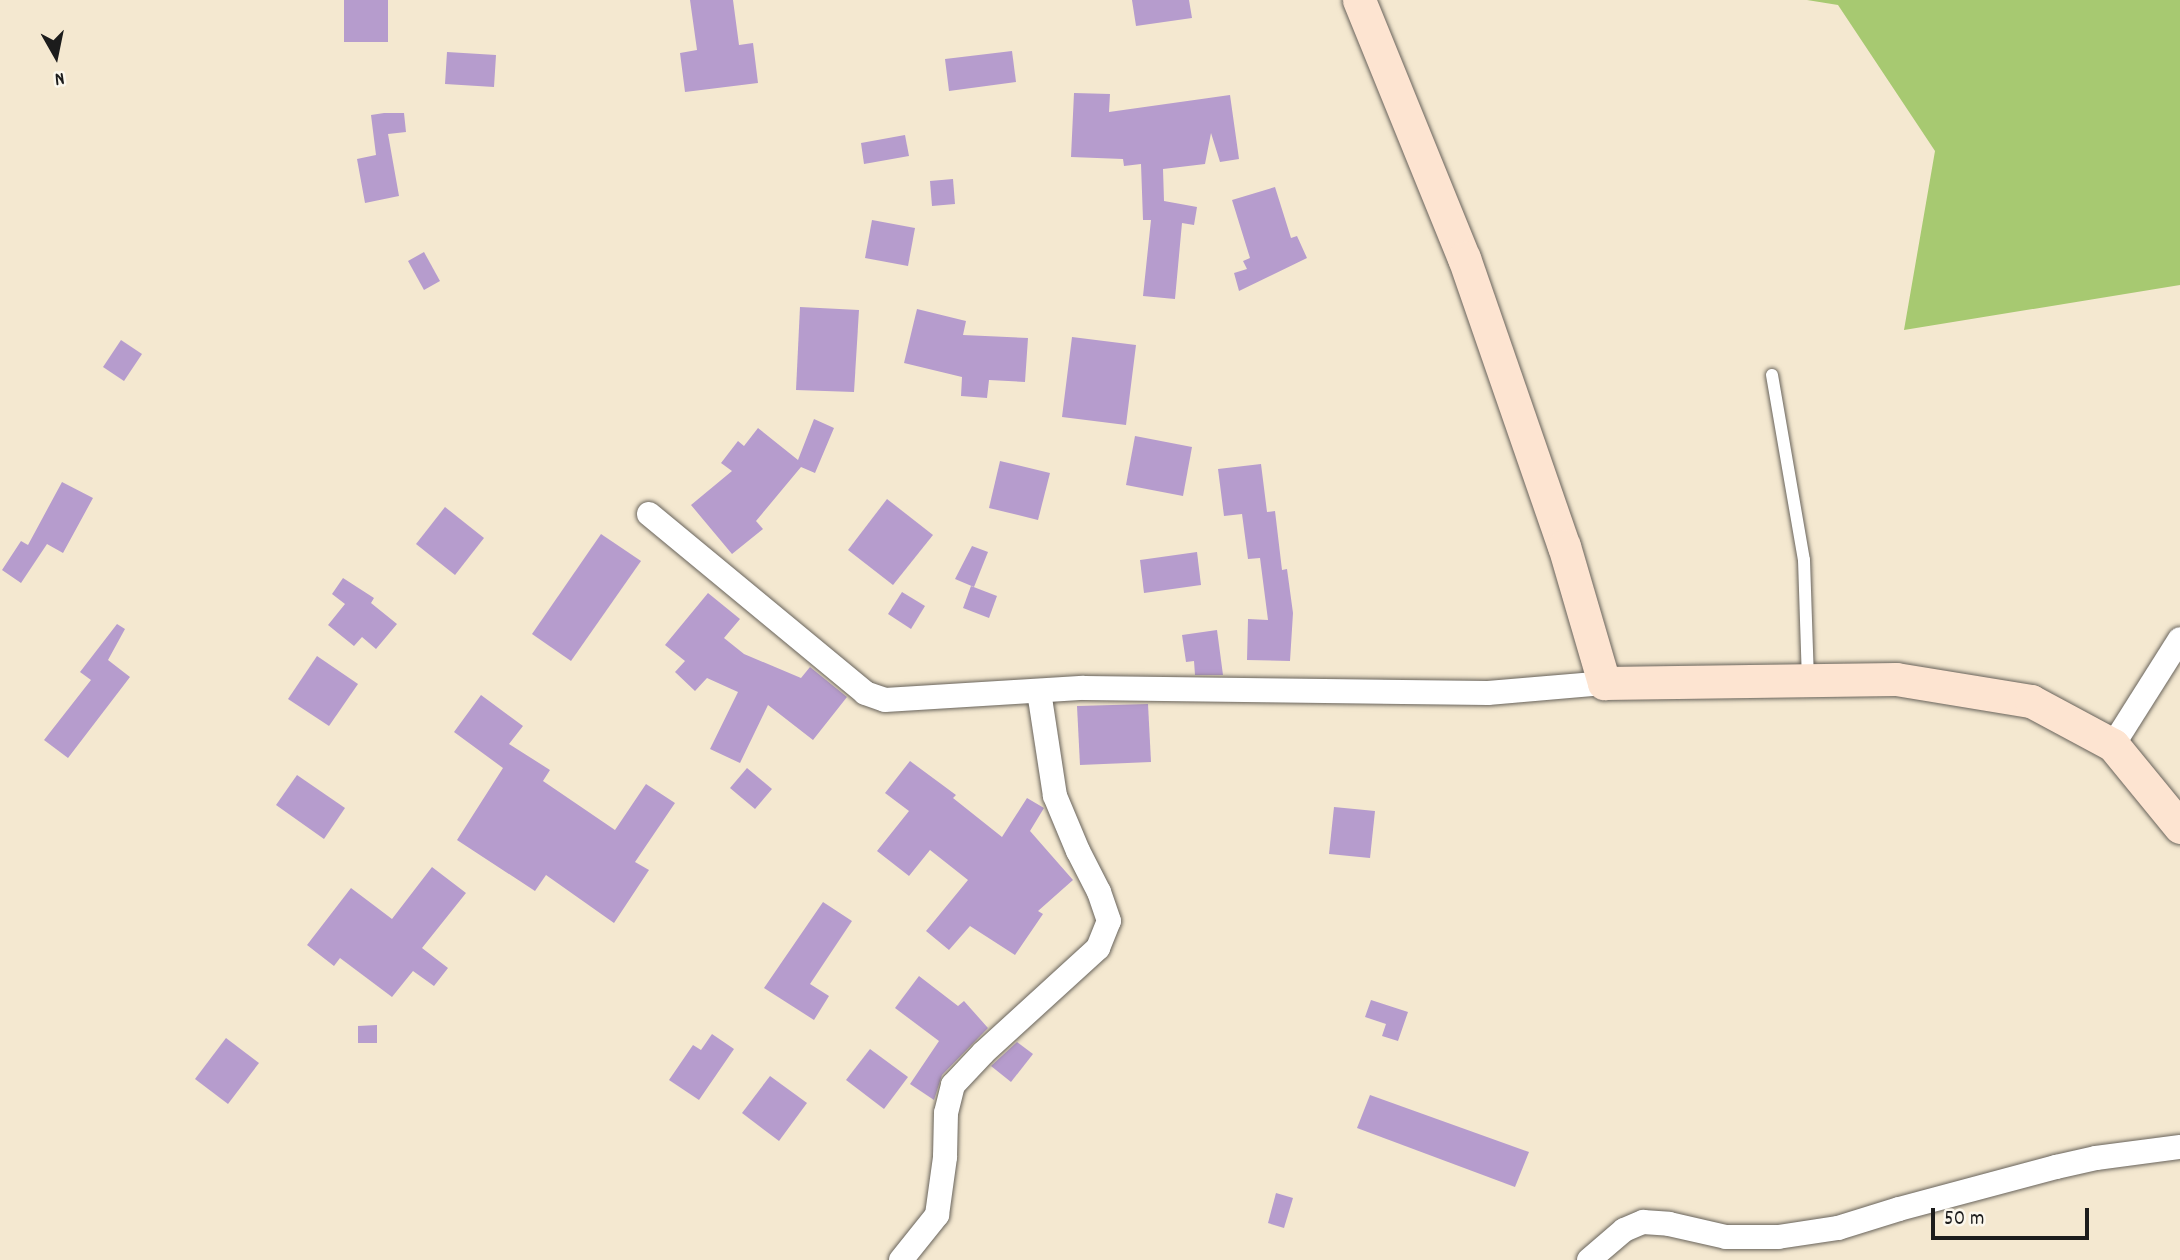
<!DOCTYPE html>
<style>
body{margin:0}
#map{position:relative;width:2180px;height:1260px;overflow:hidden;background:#f4e8d0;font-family:Dekko,sans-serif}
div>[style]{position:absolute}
.green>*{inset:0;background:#a7c971}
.building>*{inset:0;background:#b69ccd}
.roads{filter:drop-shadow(0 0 2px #68635b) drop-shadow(0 0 2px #68635b)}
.lane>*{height:12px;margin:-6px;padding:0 6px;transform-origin:6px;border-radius:6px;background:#fff}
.street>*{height:24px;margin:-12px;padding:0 12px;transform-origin:12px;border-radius:12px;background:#fff}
.secondary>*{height:33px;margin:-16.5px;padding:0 16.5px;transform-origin:16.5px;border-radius:16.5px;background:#fde4d1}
span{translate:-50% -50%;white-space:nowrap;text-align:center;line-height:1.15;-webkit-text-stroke:6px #fbf7ec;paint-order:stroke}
.north{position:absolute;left:21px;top:21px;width:70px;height:70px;-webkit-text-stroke:5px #fbf7ec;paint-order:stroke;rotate:171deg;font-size:19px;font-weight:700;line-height:28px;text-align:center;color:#1c1c1c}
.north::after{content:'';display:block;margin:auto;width:24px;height:32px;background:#1c1c1c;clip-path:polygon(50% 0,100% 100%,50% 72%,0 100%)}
.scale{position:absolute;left:1931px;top:1208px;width:158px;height:32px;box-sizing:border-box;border:4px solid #1c1c1c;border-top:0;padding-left:9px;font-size:21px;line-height:24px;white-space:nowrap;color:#1c1c1c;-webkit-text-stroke:5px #fbf7ec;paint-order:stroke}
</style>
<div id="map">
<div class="green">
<i style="clip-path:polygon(1807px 0,2180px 0,2180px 285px,1904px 330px,1935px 151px,1838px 5px)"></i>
</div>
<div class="building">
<i style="clip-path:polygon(344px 0,388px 0,388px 42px,344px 42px)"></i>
<i style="clip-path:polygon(690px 0,733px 0,739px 45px,753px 43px,758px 83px,685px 92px,680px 53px,697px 50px)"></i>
<i style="clip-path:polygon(1132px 0,1189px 0,1192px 18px,1136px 26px)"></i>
<i style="clip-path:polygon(1012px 51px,1016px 82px,949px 91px,945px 59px)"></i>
<i style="clip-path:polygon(447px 52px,496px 55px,494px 87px,445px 84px)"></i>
<i style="clip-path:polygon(1074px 93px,1110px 94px,1109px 112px,1230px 95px,1239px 159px,1220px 162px,1211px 133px,1205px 164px,1163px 169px,1164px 201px,1197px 207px,1194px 225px,1182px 223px,1175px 299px,1143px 296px,1151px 220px,1143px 220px,1141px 164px,1124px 166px,1123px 159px,1071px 157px)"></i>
<i style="clip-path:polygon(384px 113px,404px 113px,406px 132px,388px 134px,399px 196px,365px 203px,357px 159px,376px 155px,371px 115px)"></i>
<i style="clip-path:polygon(905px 135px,909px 156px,864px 164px,861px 143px)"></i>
<i style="clip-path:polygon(953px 179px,955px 204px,932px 206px,930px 181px)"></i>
<i style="clip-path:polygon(1275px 187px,1291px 238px,1297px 236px,1307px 258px,1239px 291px,1234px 273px,1247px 269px,1243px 261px,1250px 258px,1232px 200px)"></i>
<i style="clip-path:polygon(872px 220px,915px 228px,908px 266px,865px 258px)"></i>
<i style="clip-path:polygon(424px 252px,440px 281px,424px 290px,408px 261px)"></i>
<i style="clip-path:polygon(800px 307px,859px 310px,854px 392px,796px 390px)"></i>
<i style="clip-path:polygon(917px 309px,966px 321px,963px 335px,1028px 338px,1025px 382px,989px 380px,987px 398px,961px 396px,962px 377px,904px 363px)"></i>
<i style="clip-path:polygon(1072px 337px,1136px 345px,1126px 425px,1062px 417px)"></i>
<i style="clip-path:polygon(121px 340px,142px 354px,124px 381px,103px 367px)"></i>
<i style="clip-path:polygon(814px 419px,834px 428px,815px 473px,801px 467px,756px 521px,763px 529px,732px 554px,691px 505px,732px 471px,721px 463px,738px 441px,744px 446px,758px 428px,798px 460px)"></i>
<i style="clip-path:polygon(1135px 436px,1192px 447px,1183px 496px,1126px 485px)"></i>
<i style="clip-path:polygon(1000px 461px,1050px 473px,1038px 520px,989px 508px)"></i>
<i style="clip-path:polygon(1261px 464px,1267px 512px,1275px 511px,1282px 570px,1287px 569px,1293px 613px,1290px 661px,1247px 660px,1248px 619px,1268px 620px,1260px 558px,1248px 559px,1242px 514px,1224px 516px,1218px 469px)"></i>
<i style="clip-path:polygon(62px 482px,93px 498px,63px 553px,47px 544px,21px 583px,2px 570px,21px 541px,28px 545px)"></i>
<i style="clip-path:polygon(887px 499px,933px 535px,893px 585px,848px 550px)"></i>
<i style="clip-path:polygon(445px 507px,484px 538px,455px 575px,416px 544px)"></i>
<i style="clip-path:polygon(601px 534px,641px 561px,571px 661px,532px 634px)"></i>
<i style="clip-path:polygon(972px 546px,988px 552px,974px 587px,955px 579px)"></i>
<i style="clip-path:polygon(1197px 552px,1201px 585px,1144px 593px,1140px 560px)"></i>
<i style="clip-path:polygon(343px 578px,374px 598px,371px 603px,397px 624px,376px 649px,362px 637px,354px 646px,328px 625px,345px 604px,332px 594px)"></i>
<i style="clip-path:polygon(971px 586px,997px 596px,989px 618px,963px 608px)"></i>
<i style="clip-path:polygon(902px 592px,925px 606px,911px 629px,888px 614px)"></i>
<i style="clip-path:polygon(708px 593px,740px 619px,724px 638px,744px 654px,801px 678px,810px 667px,847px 697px,813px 740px,768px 705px,740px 763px,710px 749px,738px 692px,707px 678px,695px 691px,675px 672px,685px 661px,665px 645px)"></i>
<i style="clip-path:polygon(117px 624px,125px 629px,108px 660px,130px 677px,68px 758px,44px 740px,91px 680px,80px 672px)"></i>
<i style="clip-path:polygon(1217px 630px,1223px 675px,1195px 675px,1194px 661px,1186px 662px,1182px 635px)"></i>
<i style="clip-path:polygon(317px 656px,358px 684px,329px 726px,288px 699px)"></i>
<i style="clip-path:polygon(481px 695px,523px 726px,509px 744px,550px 770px,543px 781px,615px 830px,646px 784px,675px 803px,635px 862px,649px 870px,614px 923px,546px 875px,535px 891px,457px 840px,503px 768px,454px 732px)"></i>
<i style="clip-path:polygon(1148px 704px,1151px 762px,1080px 765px,1077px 706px)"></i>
<i style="clip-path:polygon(910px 761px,956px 795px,953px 798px,1002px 837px,1027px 798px,1044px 808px,1030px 831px,1073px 880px,1038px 911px,1043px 914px,1015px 955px,970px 926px,949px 950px,926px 931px,968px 880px,930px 850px,909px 876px,877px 851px,909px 811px,885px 793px)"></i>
<i style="clip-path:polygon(747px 768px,772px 789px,755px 809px,730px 788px)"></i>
<i style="clip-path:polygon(297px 775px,345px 808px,324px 839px,276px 805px)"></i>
<i style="clip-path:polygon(1334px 807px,1375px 811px,1370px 858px,1329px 854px)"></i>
<i style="clip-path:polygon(432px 867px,466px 893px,422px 948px,448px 968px,434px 986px,413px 971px,392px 997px,340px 958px,334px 966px,307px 945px,351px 888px,392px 919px)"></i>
<i style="clip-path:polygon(823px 902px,852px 921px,810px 984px,829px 996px,814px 1020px,764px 988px)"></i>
<i style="clip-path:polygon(919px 976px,958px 1006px,964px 1001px,988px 1028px,942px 1075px,934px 1100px,910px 1084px,939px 1041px,895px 1008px)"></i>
<i style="clip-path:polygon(1371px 1000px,1408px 1012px,1398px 1041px,1382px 1036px,1386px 1024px,1365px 1017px)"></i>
<i style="clip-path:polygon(377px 1025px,377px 1043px,358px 1043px,358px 1026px)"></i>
<i style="clip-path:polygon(712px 1034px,734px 1049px,699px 1100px,669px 1080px,693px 1045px,701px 1050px)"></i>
<i style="clip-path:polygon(226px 1038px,259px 1063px,228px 1104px,195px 1079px)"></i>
<i style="clip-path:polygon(1017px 1042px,1033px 1054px,1011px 1082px,991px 1066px)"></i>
<i style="clip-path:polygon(870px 1049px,908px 1077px,884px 1109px,846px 1080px)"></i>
<i style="clip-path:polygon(770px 1076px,807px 1103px,779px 1141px,742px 1113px)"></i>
<i style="clip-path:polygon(1370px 1095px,1529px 1152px,1515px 1187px,1357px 1128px)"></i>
<i style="clip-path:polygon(1276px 1193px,1293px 1198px,1284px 1228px,1268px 1223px)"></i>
</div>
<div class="roads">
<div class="lane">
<i style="left:1772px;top:375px;width:188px;rotate:80.2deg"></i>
<i style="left:1804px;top:560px;width:119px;rotate:88.1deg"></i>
</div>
<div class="street">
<i style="left:649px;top:514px;width:281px;rotate:39.6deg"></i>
<i style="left:865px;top:693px;width:21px;rotate:19deg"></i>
<i style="left:885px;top:700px;width:199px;rotate:-3.5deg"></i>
<i style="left:1084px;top:688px;width:404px;rotate:0.7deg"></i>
<i style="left:1488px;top:693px;width:116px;rotate:-4.9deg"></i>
<i style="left:2113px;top:745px;width:125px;rotate:-57.7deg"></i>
<i style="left:901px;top:1260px;width:58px;rotate:-51.3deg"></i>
<i style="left:937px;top:1215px;width:59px;rotate:-82.1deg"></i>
<i style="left:945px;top:1157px;width:44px;rotate:-88.7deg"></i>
<i style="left:946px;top:1113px;width:29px;rotate:-76deg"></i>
<i style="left:953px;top:1085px;width:44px;rotate:-46.8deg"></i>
<i style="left:983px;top:1053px;width:156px;rotate:-42.4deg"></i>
<i style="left:1098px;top:948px;width:29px;rotate:-68deg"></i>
<i style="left:1109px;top:921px;width:31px;rotate:-109deg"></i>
<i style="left:1099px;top:892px;width:46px;rotate:-117.1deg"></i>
<i style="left:1078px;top:851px;width:60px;rotate:-112.7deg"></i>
<i style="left:1055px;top:796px;width:106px;rotate:-98.7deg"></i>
<i style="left:1589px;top:1260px;width:46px;rotate:-40.6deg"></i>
<i style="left:1624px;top:1230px;width:21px;rotate:-23deg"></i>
<i style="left:1643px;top:1222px;width:26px;rotate:4deg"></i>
<i style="left:1669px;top:1224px;width:58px;rotate:12.8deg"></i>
<i style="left:1726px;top:1237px;width:52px"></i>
<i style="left:1778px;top:1237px;width:61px;rotate:-8.5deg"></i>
<i style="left:1838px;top:1228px;width:64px;rotate:-17.3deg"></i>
<i style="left:1899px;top:1209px;width:163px;rotate:-15deg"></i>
<i style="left:2056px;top:1167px;width:41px;rotate:-12.7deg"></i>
<i style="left:2096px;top:1158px;width:85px;rotate:-7.5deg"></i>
</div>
<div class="secondary">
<i style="left:1359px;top:0;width:279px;rotate:67.9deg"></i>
<i style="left:1464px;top:258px;width:305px;rotate:70.9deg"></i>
<i style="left:1564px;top:546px;width:143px;rotate:73.7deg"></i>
<i style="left:1604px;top:683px;width:292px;rotate:-0.8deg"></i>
<i style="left:1896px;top:679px;width:137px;rotate:9.3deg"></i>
<i style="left:2031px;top:701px;width:93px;rotate:28.2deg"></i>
<i style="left:2113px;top:745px;width:106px;rotate:50.7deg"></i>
</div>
</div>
<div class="north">N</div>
<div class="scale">50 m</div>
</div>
